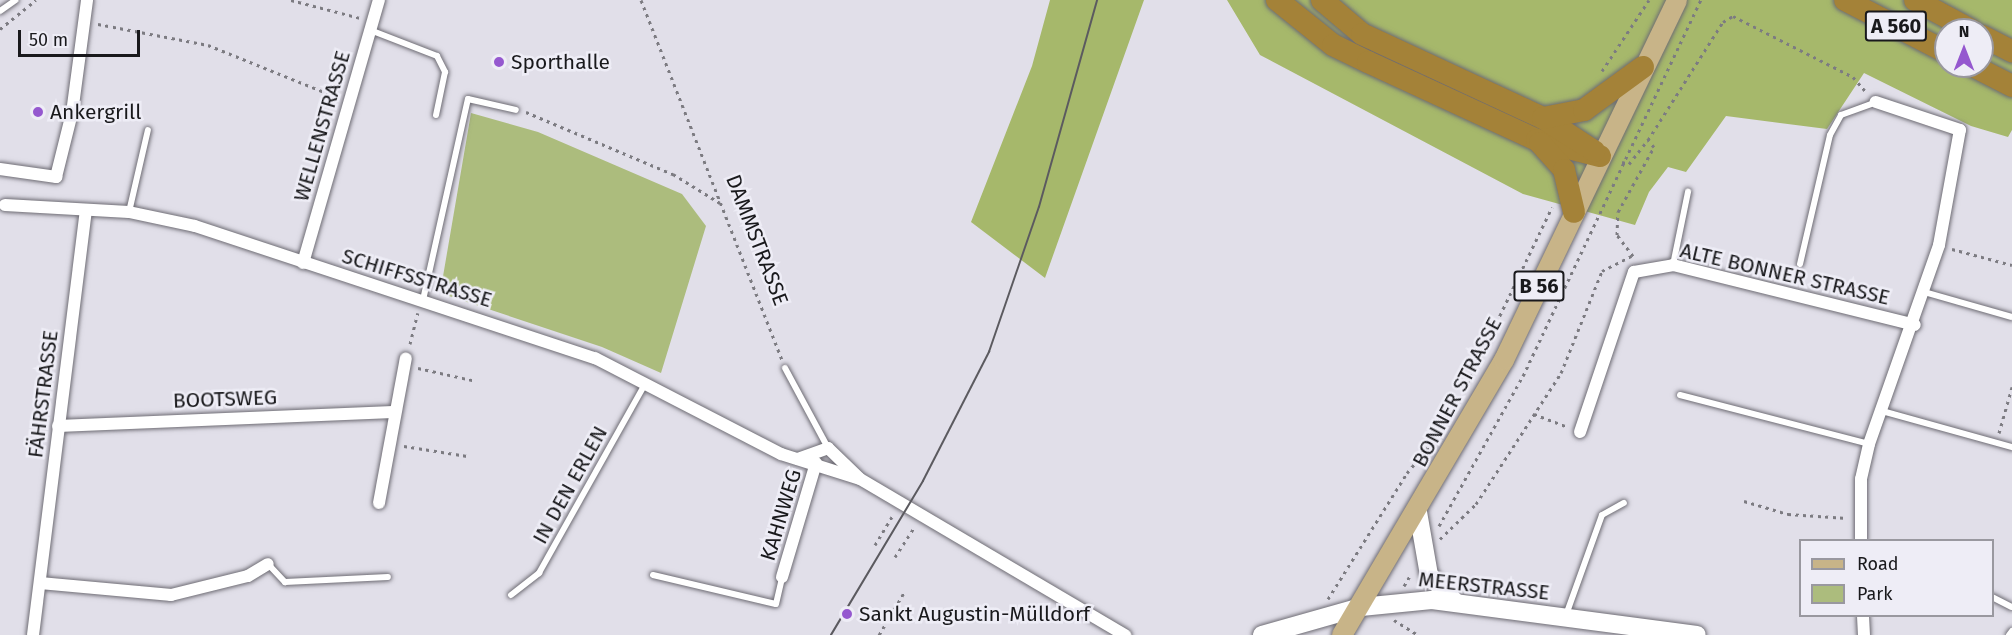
<!DOCTYPE html>
<meta charset="utf-8">
<style>
body{margin:0}
#map{position:relative;width:2012px;height:635px;overflow:hidden;background:#e1dfe9;font-family:"Fira Sans",sans-serif}
div>[style]{position:absolute}
.green>*{inset:0;background:#acbc7d}
.forest>*{inset:0;background:#a6b86b}
.path>*{height:3px;margin-top:-1.5px;transform-origin:0;background:repeating-linear-gradient(90deg,#7c7b81 0 3px,transparent 0 7.5px)}
.roads{filter:drop-shadow(0 0 2px #6e6c74) drop-shadow(0 0 2px #6e6c74)}
.lane>*{height:6px;margin:-3px;padding:0 3px;transform-origin:3px;border-radius:3px;background:#fff}
.street>*{height:12px;margin:-6px;padding:0 6px;transform-origin:6px;border-radius:6px;background:#fff}
.secondary>*{height:18px;margin:-9px;padding:0 9px;transform-origin:9px;border-radius:9px;background:#fff}
.primary>*{height:20px;margin:-10px;padding:0 10px;transform-origin:10px;border-radius:10px;background:#c8b488}
.highway>*{height:22px;margin:-11px;padding:0 11px;transform-origin:11px;border-radius:11px;background:#a48238}
.tram>*{height:1.5px;margin:-0.75px;padding:0 0.75px;transform-origin:0.75px;border-radius:0.75px;background:#5b5a5f}
.dots>*{width:16px;height:16px;translate:-50% -50%;box-sizing:border-box;border:3px solid #eeedf6;border-radius:50%}
span{translate:-50% -50%;white-space:nowrap;text-align:center;line-height:1.15;-webkit-text-stroke:5px #eeedf6;paint-order:stroke}
.shield-label span{padding:2px 4px;background:#eeedf6;border:2px solid;border-radius:4px;-webkit-text-stroke-width:0}
.shield-label{font-size:20px;color:#19191c;font-weight:700}
.poi-label{font-size:21px;color:#19191c}
.left{translate:0 -50%;text-align:left}
.street-label{font-size:21px;color:#19191c}
.legend{position:absolute;left:1799px;top:539px;width:195px;height:78px;box-sizing:border-box;background:#eeedf6;border:2px solid #99989f;margin:0;padding:8px 10px;list-style:none;font-size:18px;color:#19191c}
.legend li{display:flex;align-items:center;gap:12px;height:30px}
.legend b{width:30px;border:2px solid #99989f}
.north{position:absolute;left:1934px;top:18px;width:60px;height:60px;box-sizing:border-box;background:#eeedf6;border:2px solid #99989f;border-radius:50%;rotate:0deg;font-size:16px;font-weight:700;line-height:24px;text-align:center;color:#19191c}
.north::after{content:'';display:block;margin:auto;width:21px;height:27px;background:#9558cf;clip-path:polygon(50% 0,100% 100%,50% 72%,0 100%)}
.scale{position:absolute;left:18px;top:30px;width:122px;height:27px;box-sizing:border-box;border:3px solid #19191c;border-top:0;padding-left:8px;font-size:18px;line-height:21px;white-space:nowrap;color:#19191c;-webkit-text-stroke:4px #eeedf6;paint-order:stroke}
</style>
<div id="map">
<div class="green">
<i style="clip-path:polygon(471px 113px,538px 132px,682px 194px,706px 226px,661px 373px,602px 347px,449px 296px,441px 288px)"></i>
</div>
<div class="forest">
<i style="clip-path:polygon(1050px 0,1144px 0,1045px 278px,971px 222px,1032px 66px)"></i>
<i style="clip-path:polygon(evenodd,1227px 0,2012px 0,2012px 130px,2008px 137px,1971px 126px,1864px 73px,1827px 129px,1726px 116px,1686px 172px,1668px 167px,1649px 192px,1635px 225px,1523px 194px,1260px 55px,1227px 0,1946px 30px,1982px 30px,1982px 66px,1946px 66px,1946px 30px)"></i>
</div>
<div class="path">
<i style="left:291px;top:0;width:71px;rotate:14.6deg"></i>
<i style="left:641px;top:0;width:386px;rotate:68.6deg"></i>
<i style="left:98px;top:24px;width:112px;rotate:10.8deg"></i>
<i style="left:208px;top:45px;width:139px;rotate:22deg"></i>
<i style="left:0;top:29px;width:46px;rotate:-38.9deg"></i>
<i style="left:1602px;top:71px;width:85px;rotate:-56.5deg"></i>
<i style="left:526px;top:112px;width:160px;rotate:22.9deg"></i>
<i style="left:673px;top:174px;width:55px;rotate:31.7deg"></i>
<i style="left:1622px;top:162px;width:7px;rotate:16deg"></i>
<i style="left:1629px;top:164px;width:31px;rotate:-52deg"></i>
<i style="left:1648px;top:140px;width:140px;rotate:-57.6deg"></i>
<i style="left:1723px;top:22px;width:12px;rotate:-31deg"></i>
<i style="left:1733px;top:16px;width:135px;rotate:26.9deg"></i>
<i style="left:1853px;top:77px;width:20px;rotate:49deg"></i>
<i style="left:1952px;top:249px;width:62px;rotate:14.9deg"></i>
<i style="left:1633px;top:256px;width:26px;rotate:-127deg"></i>
<i style="left:1617px;top:235px;width:23px;rotate:-88deg"></i>
<i style="left:1618px;top:212px;width:74px;rotate:-61deg"></i>
<i style="left:1654px;top:147px;width:9px;rotate:-131deg"></i>
<i style="left:410px;top:344px;width:32px;rotate:-76deg"></i>
<i style="left:418px;top:368px;width:59px;rotate:12.6deg"></i>
<i style="left:1464px;top:390px;width:203px;rotate:-64.3deg"></i>
<i style="left:1534px;top:414px;width:36px;rotate:21deg"></i>
<i style="left:1999px;top:433px;width:48px;rotate:-74.2deg"></i>
<i style="left:404px;top:446px;width:64px;rotate:9deg"></i>
<i style="left:1744px;top:501px;width:46px;rotate:16.5deg"></i>
<i style="left:1788px;top:514px;width:59px;rotate:3.9deg"></i>
<i style="left:1439px;top:526px;width:172px;rotate:-60.8deg"></i>
<i style="left:1523px;top:376px;width:416px;rotate:-64.7deg"></i>
<i style="left:1440px;top:539px;width:50px;rotate:-44.2deg"></i>
<i style="left:1476px;top:504px;width:156px;rotate:-57deg"></i>
<i style="left:1561px;top:373px;width:110px;rotate:-68.1deg"></i>
<i style="left:1602px;top:271px;width:33px;rotate:-27deg"></i>
<i style="left:875px;top:545px;width:37px;rotate:-59deg"></i>
<i style="left:895px;top:557px;width:37px;rotate:-57deg"></i>
<i style="left:1404px;top:586px;width:14px;rotate:-60deg"></i>
<i style="left:1328px;top:599px;width:149px;rotate:-57.9deg"></i>
<i style="left:1407px;top:473px;width:45px;rotate:-50.4deg"></i>
<i style="left:1394px;top:620px;width:28px;rotate:32deg"></i>
<i style="left:879px;top:635px;width:51px;rotate:-59.4deg"></i>
</div>
<div class="roads">
<div class="lane">
<i style="left:0;top:11px;width:19px;rotate:-35deg"></i>
<i style="left:370px;top:30px;width:72px;rotate:21.2deg"></i>
<i style="left:437px;top:56px;width:18px;rotate:63deg"></i>
<i style="left:445px;top:72px;width:44px;rotate:101.8deg"></i>
<i style="left:129px;top:212px;width:84px;rotate:-77deg"></i>
<i style="left:1800px;top:264px;width:132px;rotate:-76.9deg"></i>
<i style="left:1830px;top:135px;width:23px;rotate:-61deg"></i>
<i style="left:1841px;top:115px;width:37px;rotate:-20deg"></i>
<i style="left:1673px;top:265px;width:75px;rotate:-78.4deg"></i>
<i style="left:1924px;top:292px;width:91px;rotate:15.9deg"></i>
<i style="left:423px;top:300px;width:206px;rotate:-77.4deg"></i>
<i style="left:468px;top:99px;width:49px;rotate:12.9deg"></i>
<i style="left:785px;top:368px;width:91px;rotate:61.7deg"></i>
<i style="left:1680px;top:395px;width:195px;rotate:14.5deg"></i>
<i style="left:1882px;top:411px;width:135px;rotate:15.5deg"></i>
<i style="left:268px;top:564px;width:25px;rotate:47deg"></i>
<i style="left:285px;top:582px;width:103px;rotate:-2.8deg"></i>
<i style="left:653px;top:575px;width:126px;rotate:13.3deg"></i>
<i style="left:776px;top:604px;width:28px;rotate:-77deg"></i>
<i style="left:511px;top:595px;width:36px;rotate:-38deg"></i>
<i style="left:539px;top:573px;width:219px;rotate:-60.7deg"></i>
<i style="left:1992px;top:597px;width:22px;rotate:27deg"></i>
<i style="left:1566px;top:615px;width:106px;rotate:-70.2deg"></i>
<i style="left:1602px;top:515px;width:25px;rotate:-29deg"></i>
<i style="left:2009px;top:635px;width:5px;rotate:-53deg"></i>
</div>
<div class="street">
<i style="left:0;top:169px;width:57px;rotate:8.1deg"></i>
<i style="left:56px;top:177px;width:66px;rotate:-76deg"></i>
<i style="left:72px;top:113px;width:114px;rotate:-82.4deg"></i>
<i style="left:5px;top:205px;width:124px;rotate:3.2deg"></i>
<i style="left:129px;top:212px;width:67px;rotate:12deg"></i>
<i style="left:195px;top:226px;width:421px;rotate:18.3deg"></i>
<i style="left:595px;top:358px;width:209px;rotate:27.3deg"></i>
<i style="left:781px;top:454px;width:83px;rotate:17.6deg"></i>
<i style="left:860px;top:479px;width:308px;rotate:30.5deg"></i>
<i style="left:303px;top:263px;width:274px;rotate:-73.9deg"></i>
<i style="left:58px;top:426px;width:335px;rotate:-2.4deg"></i>
<i style="left:1580px;top:432px;width:169px;rotate:-71.4deg"></i>
<i style="left:1634px;top:272px;width:40px;rotate:-10deg"></i>
<i style="left:1673px;top:265px;width:249px;rotate:13.9deg"></i>
<i style="left:798px;top:459px;width:32px;rotate:-20deg"></i>
<i style="left:828px;top:448px;width:43px;rotate:44.1deg"></i>
<i style="left:379px;top:503px;width:147px;rotate:-79.5deg"></i>
<i style="left:1861px;top:540px;width:61px;rotate:-90deg"></i>
<i style="left:1861px;top:479px;width:36px;rotate:-77deg"></i>
<i style="left:1869px;top:444px;width:211px;rotate:-70.6deg"></i>
<i style="left:1939px;top:245px;width:117px;rotate:-79.7deg"></i>
<i style="left:1960px;top:130px;width:89px;rotate:-161.6deg"></i>
<i style="left:782px;top:577px;width:119px;rotate:-73.4deg"></i>
<i style="left:40px;top:583px;width:132px;rotate:5.2deg"></i>
<i style="left:171px;top:595px;width:79px;rotate:-13.9deg"></i>
<i style="left:248px;top:576px;width:23px;rotate:-31deg"></i>
<i style="left:1863px;top:616px;width:19px;rotate:87deg"></i>
<i style="left:33px;top:635px;width:428px;rotate:-82.9deg"></i>
</div>
<div class="secondary">
<i style="left:1418px;top:512px;width:64px;rotate:80.1deg"></i>
<i style="left:1429px;top:575px;width:37px;rotate:46deg"></i>
<i style="left:1262px;top:635px;width:103px;rotate:-15.8deg"></i>
<i style="left:1361px;top:607px;width:71px;rotate:-5.6deg"></i>
<i style="left:1432px;top:600px;width:267px;rotate:7.5deg"></i>
</div>
<div class="primary">
<i style="left:1342px;top:635px;width:319px;rotate:-59.5deg"></i>
<i style="left:1504px;top:360px;width:399px;rotate:-64.3deg"></i>
</div>
<div class="highway">
<i style="left:1277px;top:0;width:72px;rotate:38.8deg"></i>
<i style="left:1333px;top:45px;width:39px;rotate:26deg"></i>
<i style="left:1368px;top:62px;width:186px;rotate:24.8deg"></i>
<i style="left:1537px;top:140px;width:65px;rotate:14.3deg"></i>
<i style="left:1322px;top:0;width:52px;rotate:40.4deg"></i>
<i style="left:1362px;top:34px;width:200px;rotate:24.9deg"></i>
<i style="left:1543px;top:118px;width:61px;rotate:32.9deg"></i>
<i style="left:1845px;top:0;width:114px;rotate:27.2deg"></i>
<i style="left:1915px;top:0;width:64px;rotate:28.2deg"></i>
<i style="left:1982px;top:36px;width:34px;rotate:27deg"></i>
<i style="left:1973px;top:66px;width:44px;rotate:27.1deg"></i>
<i style="left:1543px;top:118px;width:42px;rotate:-11deg"></i>
<i style="left:1584px;top:110px;width:73px;rotate:-36.1deg"></i>
<i style="left:1540px;top:143px;width:36px;rotate:48deg"></i>
<i style="left:1564px;top:170px;width:43px;rotate:76.6deg"></i>
</div>
</div>
<div class="tram">
<i style="left:831px;top:635px;width:179px;rotate:-59.1deg"></i>
<i style="left:923px;top:481px;width:145px;rotate:-62.9deg"></i>
<i style="left:989px;top:352px;width:153px;rotate:-71deg"></i>
<i style="left:1039px;top:207px;width:215px;rotate:-74.3deg"></i>
</div>
<div class="dots">
<i style="left:499px;top:62px;background:#9558cf"></i>
<i style="left:38px;top:112px;background:#9558cf"></i>
<i style="left:847px;top:614px;background:#9558cf"></i>
</div>
<div class="shield-label">
<span style="left:1896px;top:26px">A 560</span>
<span style="left:1539px;top:286px">B 56</span>
</div>
<div class="poi-label">
<span class="left" style="left:511px;top:62px">Sporthalle</span>
<span class="left" style="left:50px;top:112px">Ankergrill</span>
<span class="left" style="left:859px;top:614px">Sankt Augustin-Mülldorf</span>
</div>
<div class="street-label">
<span style="left:322px;top:126px;rotate:-74deg">WELLENSTRASSE</span>
<span style="left:757px;top:240px;rotate:69deg">DAMMSTRASSE</span>
<span style="left:1785px;top:274px;rotate:13deg">ALTE BONNER STRASSE</span>
<span style="left:417px;top:278px;rotate:17deg">SCHIFFSSTRASSE</span>
<span style="left:1457px;top:392px;rotate:-62deg">BONNER STRASSE</span>
<span style="left:43px;top:394px;rotate:-83deg">FÄHRSTRASSE</span>
<span style="left:225px;top:399px;rotate:-2deg">BOOTSWEG</span>
<span style="left:570px;top:485px;rotate:-61deg">IN DEN ERLEN</span>
<span style="left:781px;top:515px;rotate:-73deg">KAHNWEG</span>
<span style="left:1484px;top:586px;rotate:6deg">MEERSTRASSE</span>
</div>
<ul class="legend">
<li><b style="height:8px;background:#c8b488"></b>Road</li>
<li><b style="height:16px;background:#acbc7d"></b>Park</li>
</ul>
<div class="north">N</div>
<div class="scale">50 m</div>
</div>
